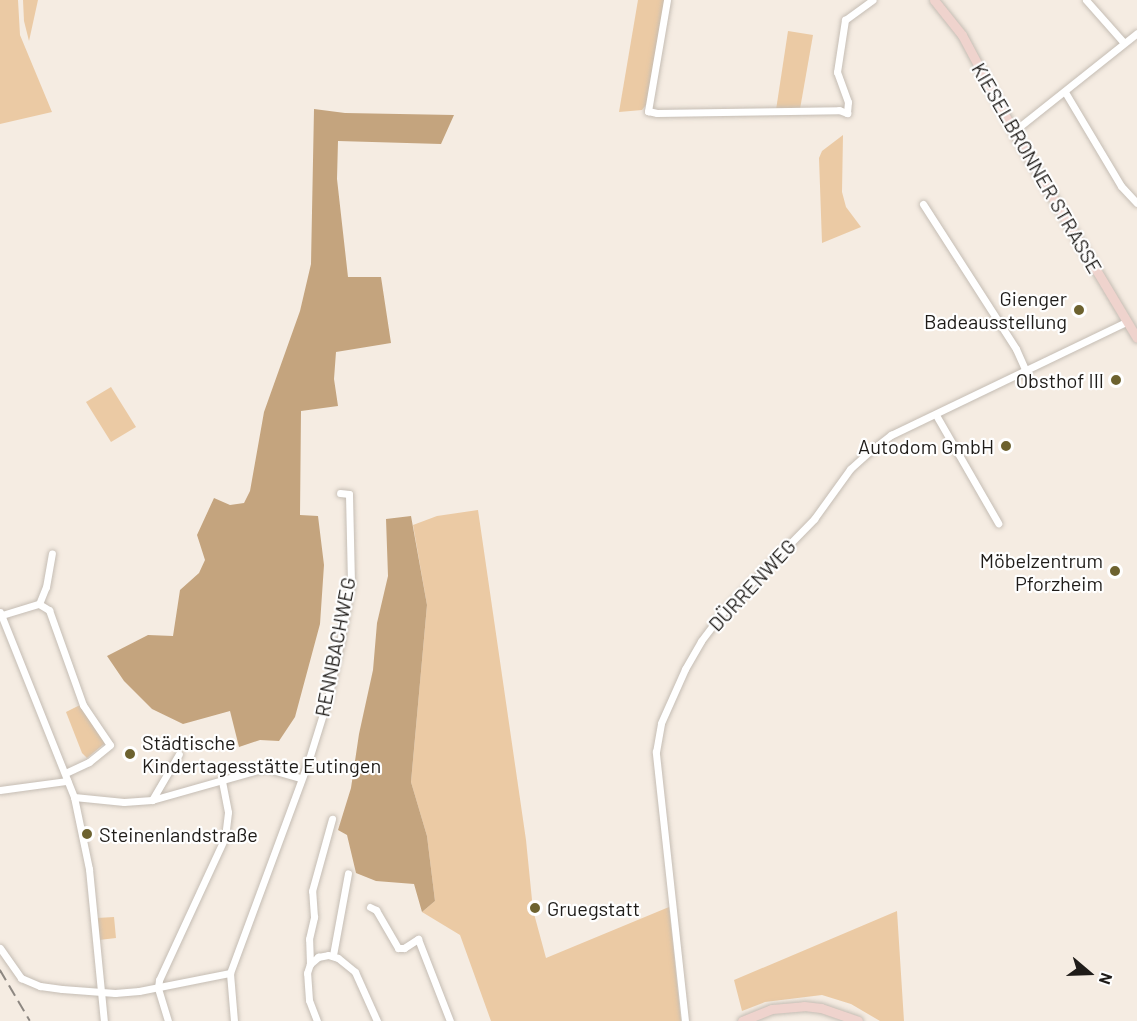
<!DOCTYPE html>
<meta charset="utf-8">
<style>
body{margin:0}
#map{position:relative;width:1137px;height:1021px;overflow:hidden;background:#f5ece2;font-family:Barlow,sans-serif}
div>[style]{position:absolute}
.green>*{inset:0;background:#ebcaa4}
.forest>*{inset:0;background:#c4a47e}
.roads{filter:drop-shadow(0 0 2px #c5bdb4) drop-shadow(0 0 2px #c5bdb4)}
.street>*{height:7px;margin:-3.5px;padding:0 3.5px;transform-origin:3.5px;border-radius:3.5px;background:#fff}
.secondary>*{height:9px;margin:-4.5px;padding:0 4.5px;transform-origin:4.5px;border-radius:4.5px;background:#efd3cd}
.rail>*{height:1.5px;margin-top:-0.75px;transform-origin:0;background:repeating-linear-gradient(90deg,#8d8781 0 12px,transparent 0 18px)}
.dots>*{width:16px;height:16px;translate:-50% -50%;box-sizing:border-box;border:3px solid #fff;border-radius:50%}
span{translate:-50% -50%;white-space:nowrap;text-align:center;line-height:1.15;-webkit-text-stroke:4.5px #fff;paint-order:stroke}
.street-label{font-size:20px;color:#1f1c19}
.poi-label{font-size:20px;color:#1f1c19}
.right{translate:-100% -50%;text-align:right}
.left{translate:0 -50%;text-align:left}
.north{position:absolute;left:1059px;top:943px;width:60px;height:60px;-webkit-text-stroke:4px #fff;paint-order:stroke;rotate:109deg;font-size:16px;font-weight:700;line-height:24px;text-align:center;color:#1f1c19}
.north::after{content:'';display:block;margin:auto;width:21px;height:27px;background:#1f1c19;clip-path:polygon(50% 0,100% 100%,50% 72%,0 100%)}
</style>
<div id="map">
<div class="green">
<i style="clip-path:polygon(0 0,18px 0,20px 35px,52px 112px,0 124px)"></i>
<i style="clip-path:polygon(23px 0,38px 0,29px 41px,24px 21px)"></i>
<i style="clip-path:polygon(638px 0,666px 0,649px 101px,642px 110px,619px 112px)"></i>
<i style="clip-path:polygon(788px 31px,813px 35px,800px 109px,776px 110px)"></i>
<i style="clip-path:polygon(843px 135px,842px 192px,846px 207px,861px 227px,822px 243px,819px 158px,822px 151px)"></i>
<i style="clip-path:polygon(111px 387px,136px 427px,111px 442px,86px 402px)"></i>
<i style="clip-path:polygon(478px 510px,526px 840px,533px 910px,546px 958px,669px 907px,681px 1021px,491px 1021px,460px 935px,422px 912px,435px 901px,427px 836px,411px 782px,427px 605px,413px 525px,437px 516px)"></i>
<i style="clip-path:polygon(80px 705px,105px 743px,87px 758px,82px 753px,66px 712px)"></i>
<i style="clip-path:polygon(897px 911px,904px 1021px,880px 1021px,851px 1004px,822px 995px,765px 1002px,742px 1011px,734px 980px)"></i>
<i style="clip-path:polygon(114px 917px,116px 938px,99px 940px,97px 918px)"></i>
</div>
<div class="forest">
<i style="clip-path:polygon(314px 109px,345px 113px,454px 115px,441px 144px,338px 141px,337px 179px,348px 277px,381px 277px,391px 343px,336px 352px,334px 379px,338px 406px,301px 411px,300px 515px,318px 516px,324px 565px,320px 624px,295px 717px,279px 741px,260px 740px,239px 747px,230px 711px,183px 724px,152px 709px,124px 681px,107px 656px,148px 635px,173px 636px,180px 590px,199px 573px,205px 560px,197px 535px,214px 498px,230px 505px,244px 503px,250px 491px,264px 412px,300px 311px,311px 264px)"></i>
<i style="clip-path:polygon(411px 516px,427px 605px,411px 782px,427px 836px,435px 901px,422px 912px,414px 884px,376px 881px,356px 873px,347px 835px,338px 830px,351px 788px,359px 734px,373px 670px,377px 623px,388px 576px,386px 519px)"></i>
</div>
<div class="roads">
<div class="street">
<i style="left:667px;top:0;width:113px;rotate:99.7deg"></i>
<i style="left:648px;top:111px;width:9px;rotate:13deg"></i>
<i style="left:657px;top:113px;width:182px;rotate:-0.9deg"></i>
<i style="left:839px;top:110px;width:9px;rotate:21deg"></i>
<i style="left:847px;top:113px;width:11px;rotate:-85deg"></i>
<i style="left:848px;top:102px;width:32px;rotate:-110deg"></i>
<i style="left:837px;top:72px;width:53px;rotate:-81.3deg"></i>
<i style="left:845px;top:20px;width:34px;rotate:-36deg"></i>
<i style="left:1086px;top:0;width:57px;rotate:48.5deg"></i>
<i style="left:1065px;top:92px;width:109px;rotate:59.2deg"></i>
<i style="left:1121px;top:186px;width:23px;rotate:47deg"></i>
<i style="left:1014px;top:131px;width:157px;rotate:-38.5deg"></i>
<i style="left:923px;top:204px;width:172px;rotate:57.3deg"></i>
<i style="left:1016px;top:349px;width:24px;rotate:66deg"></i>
<i style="left:936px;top:415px;width:125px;rotate:60.1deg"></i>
<i style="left:39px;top:604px;width:18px;rotate:-68deg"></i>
<i style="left:46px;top:587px;width:34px;rotate:-80deg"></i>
<i style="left:0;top:612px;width:199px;rotate:68.2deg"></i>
<i style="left:74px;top:797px;width:74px;rotate:78.2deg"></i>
<i style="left:89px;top:869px;width:153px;rotate:84.4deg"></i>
<i style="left:2px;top:615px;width:39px;rotate:-17deg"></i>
<i style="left:39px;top:604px;width:12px;rotate:31deg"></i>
<i style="left:49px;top:610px;width:101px;rotate:70.3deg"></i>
<i style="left:83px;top:705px;width:48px;rotate:56deg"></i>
<i style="left:110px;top:745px;width:27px;rotate:141deg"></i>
<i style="left:89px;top:762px;width:26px;rotate:155deg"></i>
<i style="left:0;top:790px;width:68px;rotate:-7.7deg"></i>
<i style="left:74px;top:797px;width:50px;rotate:5.7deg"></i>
<i style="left:124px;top:802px;width:28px;rotate:-4deg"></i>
<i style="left:152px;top:800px;width:117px;rotate:-15.8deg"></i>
<i style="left:265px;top:768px;width:37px;rotate:16deg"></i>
<i style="left:152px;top:800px;width:53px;rotate:-59.6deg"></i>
<i style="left:370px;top:907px;width:7px;rotate:27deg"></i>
<i style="left:376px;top:910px;width:44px;rotate:59.9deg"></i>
<i style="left:398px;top:948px;width:6px"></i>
<i style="left:404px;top:948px;width:17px;rotate:-33deg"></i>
<i style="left:418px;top:939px;width:88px;rotate:68.7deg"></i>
<i style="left:0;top:948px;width:37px;rotate:55deg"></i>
<i style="left:21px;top:978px;width:21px;rotate:23deg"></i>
<i style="left:40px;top:986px;width:22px;rotate:8deg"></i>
<i style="left:62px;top:989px;width:53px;rotate:4.3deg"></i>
<i style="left:115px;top:993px;width:24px;rotate:-5deg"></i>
<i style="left:139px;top:991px;width:93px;rotate:-11.2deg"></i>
<i style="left:333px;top:955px;width:83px;rotate:-79.6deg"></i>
<i style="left:310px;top:964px;width:25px;rotate:-92deg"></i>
<i style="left:309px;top:939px;width:23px;rotate:-77deg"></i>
<i style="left:314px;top:917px;width:26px;rotate:-94deg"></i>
<i style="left:312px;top:891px;width:75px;rotate:-74.5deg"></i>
<i style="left:168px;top:1021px;width:34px;rotate:-107deg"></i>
<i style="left:158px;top:988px;width:8px;rotate:-83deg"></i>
<i style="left:159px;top:980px;width:157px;rotate:-65.2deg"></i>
<i style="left:225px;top:837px;width:25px;rotate:-83deg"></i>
<i style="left:228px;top:812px;width:33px;rotate:-101deg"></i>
<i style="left:234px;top:1021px;width:48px;rotate:-94.8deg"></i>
<i style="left:230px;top:973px;width:228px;rotate:-69.7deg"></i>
<i style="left:309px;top:759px;width:64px;rotate:-72.7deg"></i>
<i style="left:328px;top:698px;width:56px;rotate:-77.7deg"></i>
<i style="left:340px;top:643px;width:61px;rotate:-79.6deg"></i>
<i style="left:351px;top:583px;width:89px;rotate:-91.3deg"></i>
<i style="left:349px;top:494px;width:9px;rotate:-174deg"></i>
<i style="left:317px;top:1021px;width:22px;rotate:-111deg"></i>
<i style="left:309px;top:1000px;width:27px;rotate:-94deg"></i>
<i style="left:307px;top:973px;width:9px;rotate:-72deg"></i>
<i style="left:310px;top:964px;width:11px;rotate:-41deg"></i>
<i style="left:318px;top:957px;width:10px;rotate:-11deg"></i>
<i style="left:328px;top:955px;width:10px;rotate:17deg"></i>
<i style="left:338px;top:958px;width:22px;rotate:39deg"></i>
<i style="left:355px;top:972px;width:54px;rotate:65.8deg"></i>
<i style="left:685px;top:1021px;width:271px;rotate:-96.2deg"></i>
<i style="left:656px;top:752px;width:29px;rotate:-80deg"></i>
<i style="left:661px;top:723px;width:59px;rotate:-66deg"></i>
<i style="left:685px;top:669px;width:32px;rotate:-60deg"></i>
<i style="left:701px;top:641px;width:35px;rotate:-53deg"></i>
<i style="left:722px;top:613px;width:132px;rotate:-45.6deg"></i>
<i style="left:814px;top:519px;width:62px;rotate:-54.2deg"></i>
<i style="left:850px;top:469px;width:25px;rotate:-42deg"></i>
<i style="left:869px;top:452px;width:28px;rotate:-38deg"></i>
<i style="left:891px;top:435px;width:261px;rotate:-25.7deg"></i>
</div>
<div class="secondary">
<i style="left:934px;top:0;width:45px;rotate:51.3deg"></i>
<i style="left:962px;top:35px;width:115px;rotate:61.9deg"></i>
<i style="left:1016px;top:136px;width:235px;rotate:59.1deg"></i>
<i style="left:742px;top:1021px;width:32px;rotate:-22deg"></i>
<i style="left:772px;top:1009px;width:32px;rotate:-5deg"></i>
<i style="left:804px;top:1006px;width:17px;rotate:7deg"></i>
<i style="left:821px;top:1008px;width:39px;rotate:19deg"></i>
</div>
</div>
<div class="rail">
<i style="left:0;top:970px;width:59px;rotate:59.5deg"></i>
</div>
<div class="dots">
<i style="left:1079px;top:310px;background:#6d622f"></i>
<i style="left:1116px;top:380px;background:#6d622f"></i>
<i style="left:1006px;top:446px;background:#6d622f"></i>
<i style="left:1115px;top:571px;background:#6d622f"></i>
<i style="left:130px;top:754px;background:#6d622f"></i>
<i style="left:87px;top:834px;background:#6d622f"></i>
<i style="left:535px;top:908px;background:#6d622f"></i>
</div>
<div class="street-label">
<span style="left:1037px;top:168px;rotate:60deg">KIESELBRONNER STRASSE</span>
<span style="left:752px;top:585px;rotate:-47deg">DÜRRENWEG</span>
<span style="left:335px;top:647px;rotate:-79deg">RENNBACHWEG</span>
</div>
<div class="poi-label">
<span class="right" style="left:1067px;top:310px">Gienger<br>Badeausstellung</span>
<span class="right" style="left:1104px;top:380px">Obsthof III</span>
<span class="right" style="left:994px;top:446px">Autodom GmbH</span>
<span class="right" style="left:1103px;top:572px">Möbelzentrum<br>Pforzheim</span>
<span class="left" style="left:142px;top:754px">Städtische<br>Kindertagesstätte Eutingen</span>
<span class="left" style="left:99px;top:834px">Steinenlandstraße</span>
<span class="left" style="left:547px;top:908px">Gruegstatt</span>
</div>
<div class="north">N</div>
</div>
